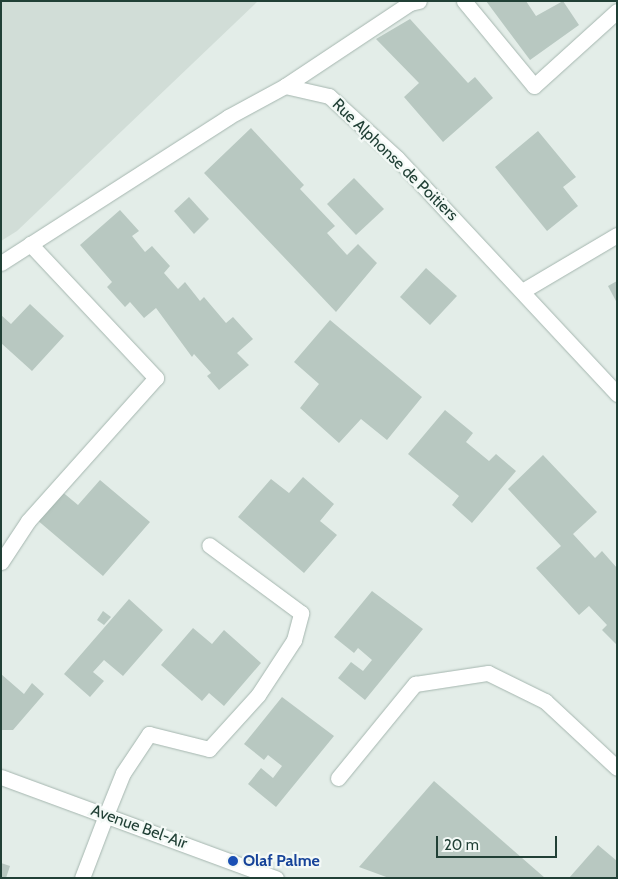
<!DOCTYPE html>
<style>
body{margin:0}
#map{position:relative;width:618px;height:879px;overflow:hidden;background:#e3ede8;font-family:Cabin,sans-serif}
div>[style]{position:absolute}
.built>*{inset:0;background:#d1ddd7}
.building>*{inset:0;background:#b8c8c1}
.roads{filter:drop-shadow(0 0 1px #a5b6af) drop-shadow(0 0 1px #a5b6af)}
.service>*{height:15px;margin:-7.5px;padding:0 7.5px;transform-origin:7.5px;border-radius:7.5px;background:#fff}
.minor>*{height:15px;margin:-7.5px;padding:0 7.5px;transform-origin:7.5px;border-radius:7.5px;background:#fff}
.tertiary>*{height:15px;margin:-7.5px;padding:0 7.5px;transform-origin:7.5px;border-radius:7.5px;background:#fff}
.dots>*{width:14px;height:14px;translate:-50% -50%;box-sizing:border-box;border:2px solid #f3f9f6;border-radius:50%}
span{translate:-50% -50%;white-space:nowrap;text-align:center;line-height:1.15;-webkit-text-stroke:4.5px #f3f9f6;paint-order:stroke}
.street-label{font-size:16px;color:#214036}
.transit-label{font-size:16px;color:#164399;font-weight:700}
.left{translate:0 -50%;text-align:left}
.frame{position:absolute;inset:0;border:2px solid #214036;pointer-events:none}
.scale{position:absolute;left:436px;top:836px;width:121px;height:22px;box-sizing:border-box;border:2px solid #214036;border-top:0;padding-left:6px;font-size:15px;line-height:18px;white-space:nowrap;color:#214036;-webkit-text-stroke:4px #f3f9f6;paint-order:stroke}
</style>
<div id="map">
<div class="built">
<i style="clip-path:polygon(1px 1px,258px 1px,17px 231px,1px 241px)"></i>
</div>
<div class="building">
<i style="clip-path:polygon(486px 1px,526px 1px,536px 16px,563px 1px,579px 25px,530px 60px)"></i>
<i style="clip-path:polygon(410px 19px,468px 83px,475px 77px,493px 98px,443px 142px,404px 97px,419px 83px,376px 39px)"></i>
<i style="clip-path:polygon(251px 128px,304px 185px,300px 189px,335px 226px,327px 233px,347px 255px,358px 244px,377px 263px,336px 312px,204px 173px)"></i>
<i style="clip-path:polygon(538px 131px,576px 177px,563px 187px,578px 206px,547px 231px,495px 167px)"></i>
<i style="clip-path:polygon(354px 178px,384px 209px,356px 235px,327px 204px)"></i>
<i style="clip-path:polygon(189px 197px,209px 219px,194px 234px,174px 211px)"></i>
<i style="clip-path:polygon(120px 210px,139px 231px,132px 236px,145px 252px,152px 246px,170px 266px,164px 273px,178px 289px,185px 282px,200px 301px,204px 297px,226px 323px,233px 317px,253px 339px,237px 353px,249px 365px,219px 390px,207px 376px,211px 373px,194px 354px,192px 357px,156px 308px,144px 318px,130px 302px,125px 307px,107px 287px,112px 282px,80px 245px)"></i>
<i style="clip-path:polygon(426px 268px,457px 296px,430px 325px,400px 297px)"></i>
<i style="clip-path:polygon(617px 281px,617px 303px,608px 286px)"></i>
<i style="clip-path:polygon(30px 304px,64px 336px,32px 371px,1px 343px,1px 315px,11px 324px)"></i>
<i style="clip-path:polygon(330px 320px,422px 397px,387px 440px,361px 419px,339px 443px,300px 408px,319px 384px,294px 362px)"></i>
<i style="clip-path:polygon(445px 410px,473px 433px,466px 442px,489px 461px,496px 454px,516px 471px,472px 523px,452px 505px,459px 496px,408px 454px)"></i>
<i style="clip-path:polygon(543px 455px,597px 512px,573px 534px,595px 558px,602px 551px,617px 568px,617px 645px,602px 630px,607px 625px,589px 606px,579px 615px,536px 568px,561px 546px,508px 489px)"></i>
<i style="clip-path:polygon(303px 477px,334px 504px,320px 521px,337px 535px,304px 573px,238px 517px,271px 479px,289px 493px)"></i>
<i style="clip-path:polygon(100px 480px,150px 522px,103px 576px,36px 519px,60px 490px,78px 505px)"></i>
<i style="clip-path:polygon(372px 591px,423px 629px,365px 700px,338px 678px,351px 662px,363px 671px,372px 660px,358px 648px,354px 653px,334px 637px)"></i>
<i style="clip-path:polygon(129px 599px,163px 630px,123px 676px,104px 660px,93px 672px,104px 681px,90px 697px,64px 674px)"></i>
<i style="clip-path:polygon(103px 611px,111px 617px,104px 625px,97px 620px)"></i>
<i style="clip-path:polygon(193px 628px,212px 644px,224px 630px,261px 663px,224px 706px,209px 693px,202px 701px,161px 665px)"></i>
<i style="clip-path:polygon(1px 674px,24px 694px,32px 683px,44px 694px,13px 730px,1px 730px)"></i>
<i style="clip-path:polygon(282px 697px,334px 736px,276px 807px,248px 784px,261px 768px,273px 778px,282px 766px,268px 755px,264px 760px,244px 744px)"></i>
<i style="clip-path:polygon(434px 781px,545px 878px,389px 878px,359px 867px)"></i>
<i style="clip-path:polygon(598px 845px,617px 861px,617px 878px,569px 878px)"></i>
<i style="clip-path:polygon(1px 863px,10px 866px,6px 878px,1px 878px)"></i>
</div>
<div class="roads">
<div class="service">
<i style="left:464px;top:1px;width:110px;rotate:50.5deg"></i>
<i style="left:534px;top:86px;width:112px;rotate:-42.1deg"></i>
<i style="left:285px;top:86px;width:150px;rotate:-33.6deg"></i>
<i style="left:410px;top:3px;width:9px;rotate:-13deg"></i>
<i style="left:1px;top:562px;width:49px;rotate:-56.6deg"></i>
<i style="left:28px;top:521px;width:192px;rotate:-48.2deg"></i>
<i style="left:156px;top:378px;width:184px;rotate:-133.2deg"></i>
<i style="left:338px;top:778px;width:122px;rotate:-50.7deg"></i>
<i style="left:415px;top:684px;width:74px;rotate:-8.6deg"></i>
<i style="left:488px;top:673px;width:64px;rotate:26.2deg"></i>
<i style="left:545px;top:701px;width:98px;rotate:42.9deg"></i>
<i style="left:106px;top:815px;width:45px;rotate:-68deg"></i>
<i style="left:123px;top:773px;width:47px;rotate:-56.3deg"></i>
<i style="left:149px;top:734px;width:62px;rotate:14deg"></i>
<i style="left:209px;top:749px;width:73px;rotate:-47.8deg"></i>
<i style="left:258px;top:695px;width:66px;rotate:-56.8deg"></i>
<i style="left:294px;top:640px;width:28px;rotate:-75deg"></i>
<i style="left:301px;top:613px;width:114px;rotate:-143.5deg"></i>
</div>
<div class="minor">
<i style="left:1px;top:263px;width:270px;rotate:-32.7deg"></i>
<i style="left:228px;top:117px;width:65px;rotate:-28.5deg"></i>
<i style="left:285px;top:86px;width:45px;rotate:12.8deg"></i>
<i style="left:329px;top:96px;width:92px;rotate:42.4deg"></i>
<i style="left:397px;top:158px;width:323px;rotate:47deg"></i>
<i style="left:524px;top:290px;width:108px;rotate:-30.6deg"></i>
<i style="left:82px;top:878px;width:67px;rotate:-69.1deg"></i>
</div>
<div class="tertiary">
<i style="left:1px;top:777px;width:293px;rotate:20.2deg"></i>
</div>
</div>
<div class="dots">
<i style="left:233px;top:861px;background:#1a4fb4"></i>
</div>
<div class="street-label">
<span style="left:395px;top:160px;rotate:44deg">Rue Alphonse de Poitiers</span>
<span style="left:139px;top:827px;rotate:20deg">Avenue Bel-Air</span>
</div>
<div class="transit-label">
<span class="left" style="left:243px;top:861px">Olaf Palme</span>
</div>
<div class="frame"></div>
<div class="scale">20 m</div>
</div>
